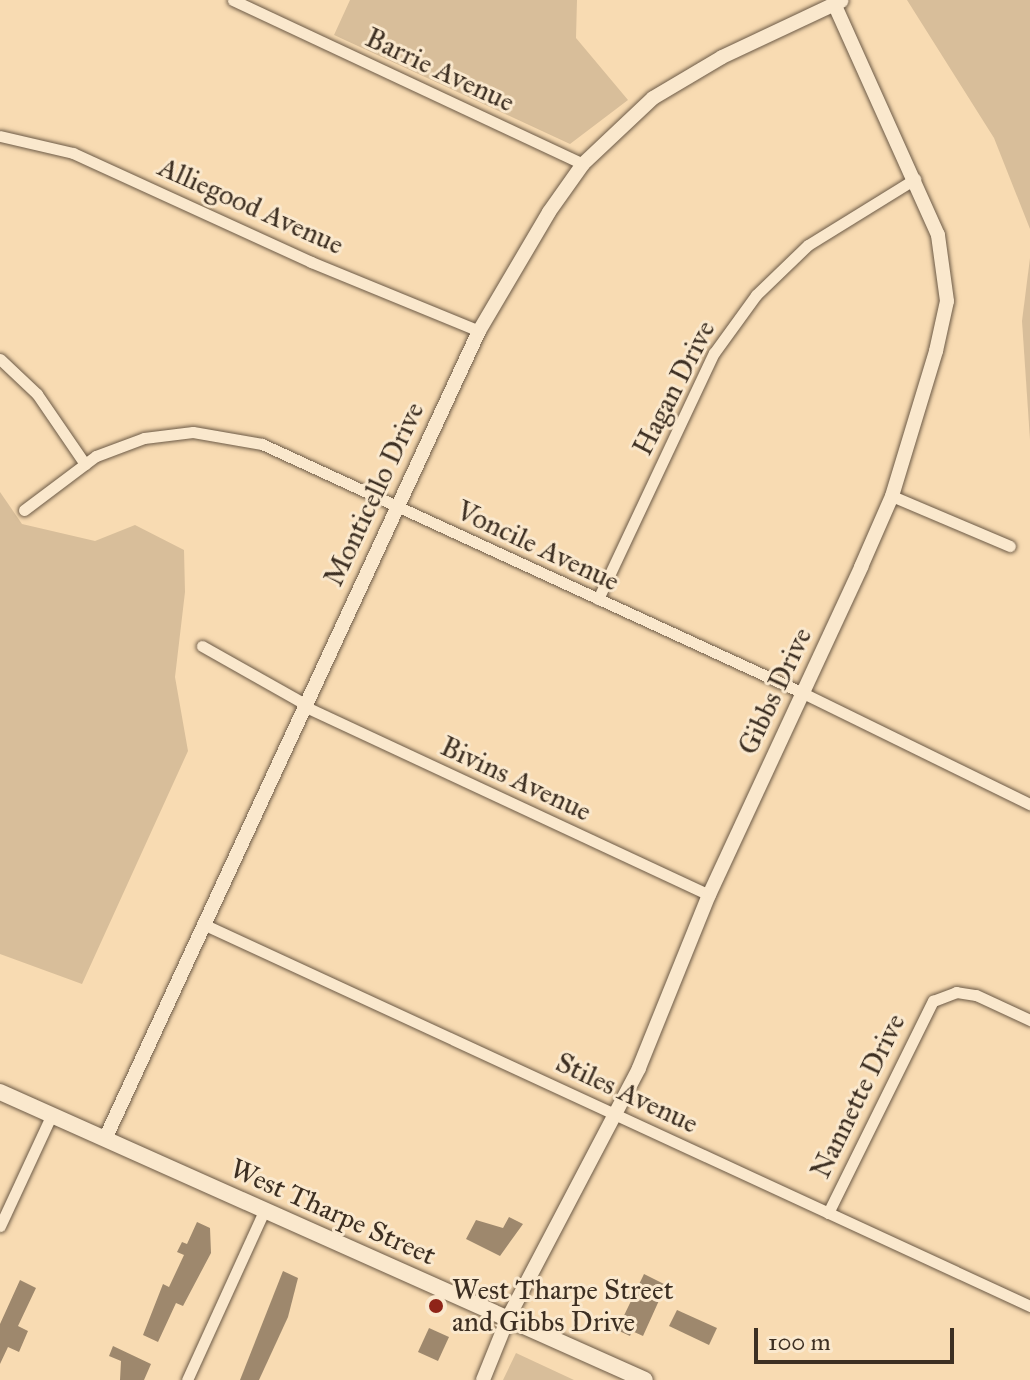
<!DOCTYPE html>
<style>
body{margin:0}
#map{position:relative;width:1030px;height:1380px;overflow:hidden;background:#f8dbb2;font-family:"IM FELL Great Primer",serif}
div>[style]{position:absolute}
.green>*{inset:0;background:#d8be9a}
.building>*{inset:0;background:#9e886d}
.roads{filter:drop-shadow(0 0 2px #6c5a46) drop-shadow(0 0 2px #6c5a46)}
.minor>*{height:11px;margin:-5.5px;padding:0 5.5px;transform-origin:5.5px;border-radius:5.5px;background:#fae8cd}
.tertiary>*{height:14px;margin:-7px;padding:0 7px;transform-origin:7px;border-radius:7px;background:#fae8cd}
.secondary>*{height:16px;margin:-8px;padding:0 8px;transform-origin:8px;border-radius:8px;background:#fae8cd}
.dots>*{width:22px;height:22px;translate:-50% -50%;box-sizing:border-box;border:4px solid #fae8cd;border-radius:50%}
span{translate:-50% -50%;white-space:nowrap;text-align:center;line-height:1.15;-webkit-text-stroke:6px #fae8cd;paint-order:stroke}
.street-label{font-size:28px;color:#3d2f22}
.poi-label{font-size:28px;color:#3d2f22}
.left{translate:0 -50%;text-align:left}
.scale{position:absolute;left:754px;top:1328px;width:200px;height:36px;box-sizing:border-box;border:4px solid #3d2f22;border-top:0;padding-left:10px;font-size:24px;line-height:28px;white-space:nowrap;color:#3d2f22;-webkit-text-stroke:6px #fae8cd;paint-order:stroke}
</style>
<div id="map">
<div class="green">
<i style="clip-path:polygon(350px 0,577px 0,576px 38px,628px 100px,570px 144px,334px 35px)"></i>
<i style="clip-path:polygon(907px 0,1030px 0,1030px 229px,994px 138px)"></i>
<i style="clip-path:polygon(1030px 258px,1030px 440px,1022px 321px)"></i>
<i style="clip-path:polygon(0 492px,22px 524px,95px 541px,135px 525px,184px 550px,185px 592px,175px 677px,188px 751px,82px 984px,0 954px)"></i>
<i style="clip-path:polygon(516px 1353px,574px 1380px,503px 1380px)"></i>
</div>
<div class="building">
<i style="clip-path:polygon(509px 1217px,523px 1224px,500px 1256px,466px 1239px,476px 1220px,503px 1228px)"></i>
<i style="clip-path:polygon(197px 1222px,210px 1228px,211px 1253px,183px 1306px,176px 1303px,158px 1342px,143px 1335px,163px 1284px,169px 1287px,184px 1255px,177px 1252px,182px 1242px,187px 1244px)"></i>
<i style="clip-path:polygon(283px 1271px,298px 1278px,288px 1317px,259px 1380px,240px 1380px)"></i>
<i style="clip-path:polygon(644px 1274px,666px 1285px,643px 1336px,632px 1331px,630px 1336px,617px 1330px)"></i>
<i style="clip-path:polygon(20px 1280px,36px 1288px,18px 1326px,28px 1331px,19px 1352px,8px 1347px,0 1364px,0 1324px)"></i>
<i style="clip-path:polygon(677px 1310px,717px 1328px,709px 1345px,669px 1326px)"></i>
<i style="clip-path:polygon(429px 1328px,449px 1337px,438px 1361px,418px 1352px)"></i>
<i style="clip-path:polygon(113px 1346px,151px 1364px,144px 1380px,120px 1380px,121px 1361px,109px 1356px)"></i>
</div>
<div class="roads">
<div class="minor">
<i style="left:233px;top:0;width:387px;rotate:25.1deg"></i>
<i style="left:0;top:136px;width:75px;rotate:13.1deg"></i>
<i style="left:73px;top:153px;width:262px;rotate:24.6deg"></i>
<i style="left:311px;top:262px;width:182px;rotate:22.3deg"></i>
<i style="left:0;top:359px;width:51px;rotate:43.4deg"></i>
<i style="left:37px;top:394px;width:85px;rotate:55.6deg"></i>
<i style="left:892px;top:496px;width:128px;rotate:23deg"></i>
<i style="left:24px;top:510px;width:90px;rotate:-36.9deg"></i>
<i style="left:96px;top:456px;width:51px;rotate:-20.6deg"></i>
<i style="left:144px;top:438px;width:49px;rotate:-7deg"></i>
<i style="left:193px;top:432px;width:70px;rotate:9.9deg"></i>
<i style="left:262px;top:444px;width:596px;rotate:24.71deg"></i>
<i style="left:803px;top:693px;width:253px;rotate:26.1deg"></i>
<i style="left:598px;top:599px;width:272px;rotate:-64.8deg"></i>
<i style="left:714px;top:353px;width:72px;rotate:-54.1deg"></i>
<i style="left:756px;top:295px;width:72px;rotate:-43.9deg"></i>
<i style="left:808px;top:245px;width:126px;rotate:-31.7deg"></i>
<i style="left:202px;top:646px;width:118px;rotate:29.4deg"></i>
<i style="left:304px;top:706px;width:447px;rotate:25deg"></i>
<i style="left:203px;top:924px;width:911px;rotate:24.79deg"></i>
<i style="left:828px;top:1213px;width:237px;rotate:-63.7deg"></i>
<i style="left:933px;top:1001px;width:25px;rotate:-21deg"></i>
<i style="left:956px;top:992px;width:20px;rotate:9deg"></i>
<i style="left:976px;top:995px;width:60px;rotate:24.8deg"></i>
<i style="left:0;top:1226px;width:121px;rotate:-65.1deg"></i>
<i style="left:187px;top:1380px;width:186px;rotate:-65.5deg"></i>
</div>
<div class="tertiary">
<i style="left:105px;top:1139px;width:890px;rotate:-65.16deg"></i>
<i style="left:479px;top:331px;width:138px;rotate:-59.5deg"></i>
<i style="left:549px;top:212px;width:59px;rotate:-54.7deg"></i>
<i style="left:583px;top:164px;width:96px;rotate:-43.3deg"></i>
<i style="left:653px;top:98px;width:80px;rotate:-30.7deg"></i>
<i style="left:722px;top:57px;width:132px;rotate:-25.2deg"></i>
<i style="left:483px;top:1380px;width:67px;rotate:-68deg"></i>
<i style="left:508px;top:1318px;width:282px;rotate:-62.3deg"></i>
<i style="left:639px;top:1068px;width:187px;rotate:-68deg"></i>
<i style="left:709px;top:895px;width:362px;rotate:-65.1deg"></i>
<i style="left:861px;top:567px;width:77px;rotate:-66.4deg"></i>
<i style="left:892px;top:496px;width:152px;rotate:-73.1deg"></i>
<i style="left:936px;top:351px;width:51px;rotate:-77.6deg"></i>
<i style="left:947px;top:301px;width:67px;rotate:-97.8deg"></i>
<i style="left:938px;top:235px;width:253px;rotate:-114.2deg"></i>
</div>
<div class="secondary">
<i style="left:0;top:1092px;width:706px;rotate:24.06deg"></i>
</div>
</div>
<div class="dots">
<i style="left:436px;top:1306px;background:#8f2418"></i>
</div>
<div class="street-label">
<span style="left:440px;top:70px;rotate:25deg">Barrie Avenue</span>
<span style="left:251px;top:206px;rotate:24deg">Alliegood Avenue</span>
<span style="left:674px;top:388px;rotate:-63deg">Hagan Drive</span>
<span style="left:374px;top:494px;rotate:-65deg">Monticello Drive</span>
<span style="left:538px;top:546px;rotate:25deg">Voncile Avenue</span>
<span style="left:775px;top:691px;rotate:-65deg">Gibbs Drive</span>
<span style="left:516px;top:779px;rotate:25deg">Bivins Avenue</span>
<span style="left:627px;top:1093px;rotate:25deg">Stiles Avenue</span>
<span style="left:858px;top:1096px;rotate:-64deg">Nannette Drive</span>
<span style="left:333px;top:1212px;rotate:24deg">West Tharpe Street</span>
</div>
<div class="poi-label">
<span class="left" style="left:452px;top:1306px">West Tharpe Street<br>and Gibbs Drive</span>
</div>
<div class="scale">100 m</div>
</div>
